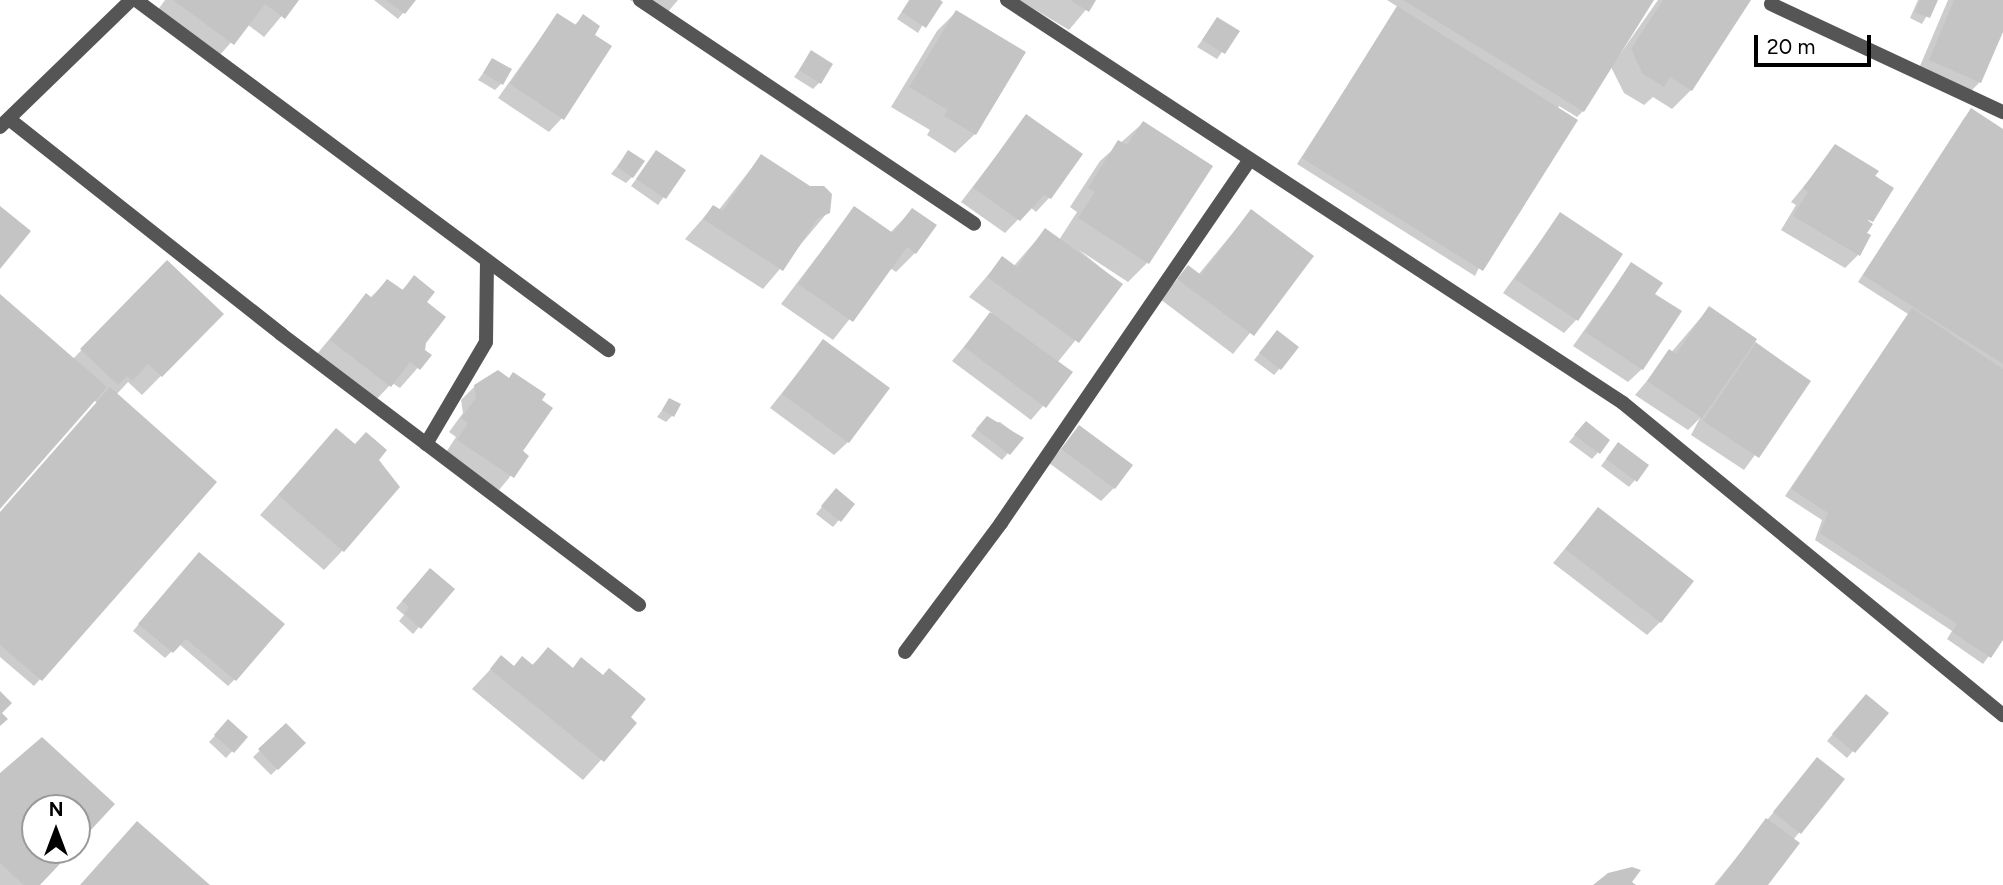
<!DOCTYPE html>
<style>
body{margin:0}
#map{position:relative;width:2003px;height:885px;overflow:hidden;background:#fff;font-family:Figtree,sans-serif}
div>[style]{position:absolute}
.shadow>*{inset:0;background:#0003}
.building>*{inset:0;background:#c4c4c4}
.service>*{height:14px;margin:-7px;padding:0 7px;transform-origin:7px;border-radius:7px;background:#555}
.minor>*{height:14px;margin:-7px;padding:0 7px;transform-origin:7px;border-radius:7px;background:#555}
span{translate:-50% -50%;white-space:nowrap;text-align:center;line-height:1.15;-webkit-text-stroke:5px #fff;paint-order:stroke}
.north{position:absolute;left:21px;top:794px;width:70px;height:70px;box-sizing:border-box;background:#fff;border:2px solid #999;border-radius:50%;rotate:0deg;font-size:19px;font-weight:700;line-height:28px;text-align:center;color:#000}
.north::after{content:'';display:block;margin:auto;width:24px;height:32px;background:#000;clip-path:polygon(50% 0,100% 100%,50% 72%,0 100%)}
.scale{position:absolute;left:1754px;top:35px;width:117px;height:32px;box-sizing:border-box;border:4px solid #000;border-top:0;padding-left:9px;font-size:21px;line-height:24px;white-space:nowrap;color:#000;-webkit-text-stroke:5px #fff;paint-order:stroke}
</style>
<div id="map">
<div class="shadow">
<i style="clip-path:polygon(165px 0,295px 0,264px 37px,247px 24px,213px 63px,152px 18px)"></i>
<i style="clip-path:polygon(374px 0,414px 0,398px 19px)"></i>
<i style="clip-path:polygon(630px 0,678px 0,661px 20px)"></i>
<i style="clip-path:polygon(909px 0,937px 0,918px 33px,897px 19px)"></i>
<i style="clip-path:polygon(1019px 0,1094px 0,1069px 30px)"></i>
<i style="clip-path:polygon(1387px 0,1652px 0,1583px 111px,1577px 117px,1559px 106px,1475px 276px,1297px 164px,1398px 7px)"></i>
<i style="clip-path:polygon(1658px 0,1749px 0,1691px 90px,1672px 109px,1653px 97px,1644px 105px,1624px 93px,1611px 67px)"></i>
<i style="clip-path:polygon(1918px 0,1936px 0,1922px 24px,1910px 18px)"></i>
<i style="clip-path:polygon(1948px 0,2003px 0,2003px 28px,1980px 82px,1967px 95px,1917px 73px)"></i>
<i style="clip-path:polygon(956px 12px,975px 134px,955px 153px,927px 135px,930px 130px,891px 107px,937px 31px)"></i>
<i style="clip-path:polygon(557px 15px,574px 26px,583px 16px,592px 36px,562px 118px,549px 132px,498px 98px)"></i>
<i style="clip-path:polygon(1218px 19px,1237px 31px,1217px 59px,1197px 47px)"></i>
<i style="clip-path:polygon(812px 52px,820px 82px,813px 89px,794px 77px)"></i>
<i style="clip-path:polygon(493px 60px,501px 84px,495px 90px,478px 80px)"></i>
<i style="clip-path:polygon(1026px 117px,1080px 155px,1049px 198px,1036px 212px,1030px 207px,1005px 233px,961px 202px)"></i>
<i style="clip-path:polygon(1965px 117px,2003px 131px,2003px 637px,1983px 664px,1947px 639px,1952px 631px,1815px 540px,1822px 520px,1785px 496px,1908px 314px,1858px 282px)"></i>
<i style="clip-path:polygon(1143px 123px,1210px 167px,1147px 263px,1128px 282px,1079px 250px,1121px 284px,1057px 363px,1071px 373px,1031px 420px,952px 361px,992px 313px,969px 297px,1002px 259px,1013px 267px,1045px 230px,1059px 240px,1077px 212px,1070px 207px,1100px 161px)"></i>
<i style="clip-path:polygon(1836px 147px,1892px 188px,1868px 221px,1858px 255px,1845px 268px,1781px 230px,1796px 205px,1791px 202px)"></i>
<i style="clip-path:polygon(629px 152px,632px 177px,626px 183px,611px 174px)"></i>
<i style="clip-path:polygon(656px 153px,683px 170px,658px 205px,631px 186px)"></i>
<i style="clip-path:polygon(761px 156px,828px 212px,763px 289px,685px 239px,713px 207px,718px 211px)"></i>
<i style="clip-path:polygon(854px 208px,890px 233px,912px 210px,915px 253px,896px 272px,890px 268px,833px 340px,781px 304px)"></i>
<i style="clip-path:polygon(1251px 211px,1311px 257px,1233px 354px,1160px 299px,1188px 267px,1198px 275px)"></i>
<i style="clip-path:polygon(1560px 214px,1577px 319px,1564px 333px,1503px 293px)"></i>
<i style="clip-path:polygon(1631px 264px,1653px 294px,1642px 369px,1628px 382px,1573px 346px)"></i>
<i style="clip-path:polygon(414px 278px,424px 303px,423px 351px,429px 355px,400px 388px,392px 383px,371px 405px,312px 360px,366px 295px,370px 298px,387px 281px,401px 291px)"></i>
<i style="clip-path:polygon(148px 281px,222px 314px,142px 395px,128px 382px,116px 395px,215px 482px,34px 686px,0 657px,0 513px,97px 403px,94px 400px,0 507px,0 296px,73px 359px)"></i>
<i style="clip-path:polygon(1709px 308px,1809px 381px,1744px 470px,1691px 435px,1700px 418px,1688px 430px,1635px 395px)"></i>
<i style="clip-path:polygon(1271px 339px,1280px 368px,1274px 375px,1254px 360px)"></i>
<i style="clip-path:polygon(823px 341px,848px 442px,834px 455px,770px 408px)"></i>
<i style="clip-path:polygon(475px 386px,527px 456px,499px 490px,445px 454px,456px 437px,449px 432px,463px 413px,461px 400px)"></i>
<i style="clip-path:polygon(670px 400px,672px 416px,666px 422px,657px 417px)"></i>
<i style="clip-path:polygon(1000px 422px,1021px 438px,1002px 460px,971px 436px,980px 425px)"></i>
<i style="clip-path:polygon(1079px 428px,1114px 488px,1101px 501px,1049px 463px)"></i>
<i style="clip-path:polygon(336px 430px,376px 460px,343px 550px,324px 570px,260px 515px)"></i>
<i style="clip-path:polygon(1579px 430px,1608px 441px,1592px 459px,1569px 442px)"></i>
<i style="clip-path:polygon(1612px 451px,1635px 480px,1629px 487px,1601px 466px)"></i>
<i style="clip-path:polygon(830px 497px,853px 504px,833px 527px,816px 514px)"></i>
<i style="clip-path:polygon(1598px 509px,1660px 622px,1647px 635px,1553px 563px)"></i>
<i style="clip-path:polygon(193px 560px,235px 679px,228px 686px,179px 644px,165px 658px,133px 631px)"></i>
<i style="clip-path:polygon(423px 577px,452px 589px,413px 634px,399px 621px,404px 615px,396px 608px)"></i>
<i style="clip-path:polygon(548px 650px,572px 669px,581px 659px,634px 723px,583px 780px,472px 689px,502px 657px,513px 668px,531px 666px)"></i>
<i style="clip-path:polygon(1860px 702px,1853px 751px,1847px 758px,1827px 741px)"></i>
<i style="clip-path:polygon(228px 722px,245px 737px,226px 758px,209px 742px)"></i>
<i style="clip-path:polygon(286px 726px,303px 743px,271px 775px,253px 757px)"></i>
<i style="clip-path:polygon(1817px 759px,1843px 779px,1793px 840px,1766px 885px,1714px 885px)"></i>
<i style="clip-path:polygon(0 775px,113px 804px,77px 843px,77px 808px,35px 808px,35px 850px,70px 850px,37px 885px,0 885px)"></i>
</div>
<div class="building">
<i style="clip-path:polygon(173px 0,299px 0,285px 19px,265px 4px,234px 45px)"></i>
<i style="clip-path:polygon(386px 0,416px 0,405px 14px)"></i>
<i style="clip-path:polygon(910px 0,940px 0,943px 2px,926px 28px,902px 12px)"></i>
<i style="clip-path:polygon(1070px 0,1096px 0,1089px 12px)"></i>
<i style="clip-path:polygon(1403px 0,1654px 0,1584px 112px)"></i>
<i style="clip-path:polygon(1663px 0,1751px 0,1692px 91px,1670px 77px,1664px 87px,1643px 74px,1631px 49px)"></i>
<i style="clip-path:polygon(1920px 0,1938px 0,1930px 18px,1915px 12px)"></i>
<i style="clip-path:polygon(1954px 0,2003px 0,2003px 32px,1981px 83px,1929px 60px)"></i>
<i style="clip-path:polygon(1397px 6px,1578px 120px,1483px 271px,1302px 158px)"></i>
<i style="clip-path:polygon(956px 10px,1026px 52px,976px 135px,944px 116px,948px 110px,909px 87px)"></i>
<i style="clip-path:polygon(557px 13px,576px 25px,583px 14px,600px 26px,595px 35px,612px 46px,564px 120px,510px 84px)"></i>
<i style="clip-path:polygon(1217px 17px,1240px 31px,1225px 54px,1202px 40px)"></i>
<i style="clip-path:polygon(811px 50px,833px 64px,821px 84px,799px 70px)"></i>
<i style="clip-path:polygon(492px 58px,512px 69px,503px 85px,483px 73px)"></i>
<i style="clip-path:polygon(1971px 108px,2003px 129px,2003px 364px,1863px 275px)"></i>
<i style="clip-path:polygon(1026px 114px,1083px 154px,1051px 199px,1044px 195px,1020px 221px,973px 188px)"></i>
<i style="clip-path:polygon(1143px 121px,1213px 166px,1149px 264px,1078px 218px,1095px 192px,1088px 188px,1118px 140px,1127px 145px)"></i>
<i style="clip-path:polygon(1835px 144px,1879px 171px,1875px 176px,1894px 188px,1873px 222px,1864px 218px,1873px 224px,1867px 233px,1871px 235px,1860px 256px,1793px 216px,1808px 192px,1803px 188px)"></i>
<i style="clip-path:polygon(628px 150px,645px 161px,633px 178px,617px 167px)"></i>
<i style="clip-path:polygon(656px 150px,686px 170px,666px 199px,636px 179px)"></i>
<i style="clip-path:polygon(761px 154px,810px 186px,824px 186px,832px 194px,830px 213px,818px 218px,783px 271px,703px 219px,713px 205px,723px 211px)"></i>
<i style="clip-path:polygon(0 206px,31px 231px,0 269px)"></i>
<i style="clip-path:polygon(854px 206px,893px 233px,912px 208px,937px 225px,916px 254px,907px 247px,853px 322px,798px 284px)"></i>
<i style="clip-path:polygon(1251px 209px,1314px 256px,1254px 336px,1177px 279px,1188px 265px,1201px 275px)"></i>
<i style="clip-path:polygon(1560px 212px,1623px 254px,1578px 321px,1515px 279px)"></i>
<i style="clip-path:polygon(1045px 228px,1123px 284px,1079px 343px,987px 277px,1002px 256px,1017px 267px)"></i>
<i style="clip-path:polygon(167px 260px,224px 314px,162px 377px,148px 364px,132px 381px,127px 376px,118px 385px,80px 349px)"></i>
<i style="clip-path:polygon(1631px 262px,1663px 283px,1655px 294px,1682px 311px,1643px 370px,1585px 332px)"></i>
<i style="clip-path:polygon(414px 275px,435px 292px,427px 302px,446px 317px,426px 343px,425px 350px,432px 355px,420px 370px,410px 362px,391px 387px,330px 340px,366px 293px,372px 298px,387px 279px,403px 290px)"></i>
<i style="clip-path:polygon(0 294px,107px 387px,0 509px)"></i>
<i style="clip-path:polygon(1709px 306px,1757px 339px,1702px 418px,1647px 381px,1669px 349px,1676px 354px)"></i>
<i style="clip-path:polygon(1912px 308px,2003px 369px,2003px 640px,1991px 658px,1952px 632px,1957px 624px,1820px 533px,1828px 513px,1791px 489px)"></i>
<i style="clip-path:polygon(990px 312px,1073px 372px,1046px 408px,964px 347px)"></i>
<i style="clip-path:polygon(1277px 330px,1299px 347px,1281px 370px,1259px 353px)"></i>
<i style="clip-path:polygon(823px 339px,890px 388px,849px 443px,782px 394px)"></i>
<i style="clip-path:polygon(1756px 343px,1811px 381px,1759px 458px,1703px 421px)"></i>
<i style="clip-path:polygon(498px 370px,509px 378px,513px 372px,546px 394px,542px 400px,553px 408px,523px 451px,529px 456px,514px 478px,457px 440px,468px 423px,461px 418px,476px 398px,474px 385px)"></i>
<i style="clip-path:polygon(110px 387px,217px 482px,42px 681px,0 645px,0 512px)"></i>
<i style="clip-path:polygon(669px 398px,681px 404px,674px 417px,662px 410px)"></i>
<i style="clip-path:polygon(987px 416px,1024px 438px,1010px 455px,976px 429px)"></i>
<i style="clip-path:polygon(1586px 421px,1610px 440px,1600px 454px,1574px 435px)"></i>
<i style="clip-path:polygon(1079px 425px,1133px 465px,1115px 489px,1061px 449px)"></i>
<i style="clip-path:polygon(336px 428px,355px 444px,366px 432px,387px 450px,379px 460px,400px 487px,344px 552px,278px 495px)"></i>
<i style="clip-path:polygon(1618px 442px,1649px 465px,1637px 482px,1606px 459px)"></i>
<i style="clip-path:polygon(836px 488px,855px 504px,841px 522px,821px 506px)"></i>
<i style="clip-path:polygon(1598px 507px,1694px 581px,1661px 623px,1565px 549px)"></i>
<i style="clip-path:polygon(199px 552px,285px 624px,236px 681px,186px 639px,173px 653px,138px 624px)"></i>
<i style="clip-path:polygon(430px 568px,455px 589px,421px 629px,404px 614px,409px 607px,402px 601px)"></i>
<i style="clip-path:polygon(548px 647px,573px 668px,581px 657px,603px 675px,609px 668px,646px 699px,631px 717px,637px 723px,604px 762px,490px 669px,501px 655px,514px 666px,522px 656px,533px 665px)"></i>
<i style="clip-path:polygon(0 691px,12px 703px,2px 713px,8px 719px,0 726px)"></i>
<i style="clip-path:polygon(1866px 694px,1889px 713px,1855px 753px,1832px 734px)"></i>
<i style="clip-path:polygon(228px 719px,248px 737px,234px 753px,214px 735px)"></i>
<i style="clip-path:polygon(286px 723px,306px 743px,278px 770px,258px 749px)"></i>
<i style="clip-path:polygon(42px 737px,115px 804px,77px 845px,77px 808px,35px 808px,35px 850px,73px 850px,40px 885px,24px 885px,0 863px,0 773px)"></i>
<i style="clip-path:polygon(1817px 757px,1845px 779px,1801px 834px,1773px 812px)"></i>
<i style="clip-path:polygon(1766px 818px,1800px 843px,1768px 885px,1716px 885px)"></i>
<i style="clip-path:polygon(137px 821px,210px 885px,80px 885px)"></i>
<i style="clip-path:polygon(1632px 867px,1641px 870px,1632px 882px,1636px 885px,1593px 885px,1608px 873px)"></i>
</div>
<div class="service">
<i style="left:1771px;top:4px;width:256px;rotate:25deg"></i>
<i style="left:905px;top:652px;width:161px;rotate:-53.3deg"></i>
<i style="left:1001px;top:523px;width:440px;rotate:-55.6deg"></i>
</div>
<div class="minor">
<i style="left:136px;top:0;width:588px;rotate:36.56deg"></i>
<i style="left:640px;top:0;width:402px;rotate:33.8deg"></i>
<i style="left:1007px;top:0;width:736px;rotate:33.19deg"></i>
<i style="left:1623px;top:403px;width:492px;rotate:39.4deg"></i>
<i style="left:9px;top:119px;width:347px;rotate:38.3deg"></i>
<i style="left:281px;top:334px;width:449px;rotate:37.1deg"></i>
<i style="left:0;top:127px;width:182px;rotate:-44.1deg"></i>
<i style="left:426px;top:444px;width:118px;rotate:-59.5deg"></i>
<i style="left:486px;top:342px;width:80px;rotate:-89.3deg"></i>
</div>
<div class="north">N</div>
<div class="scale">20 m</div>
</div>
